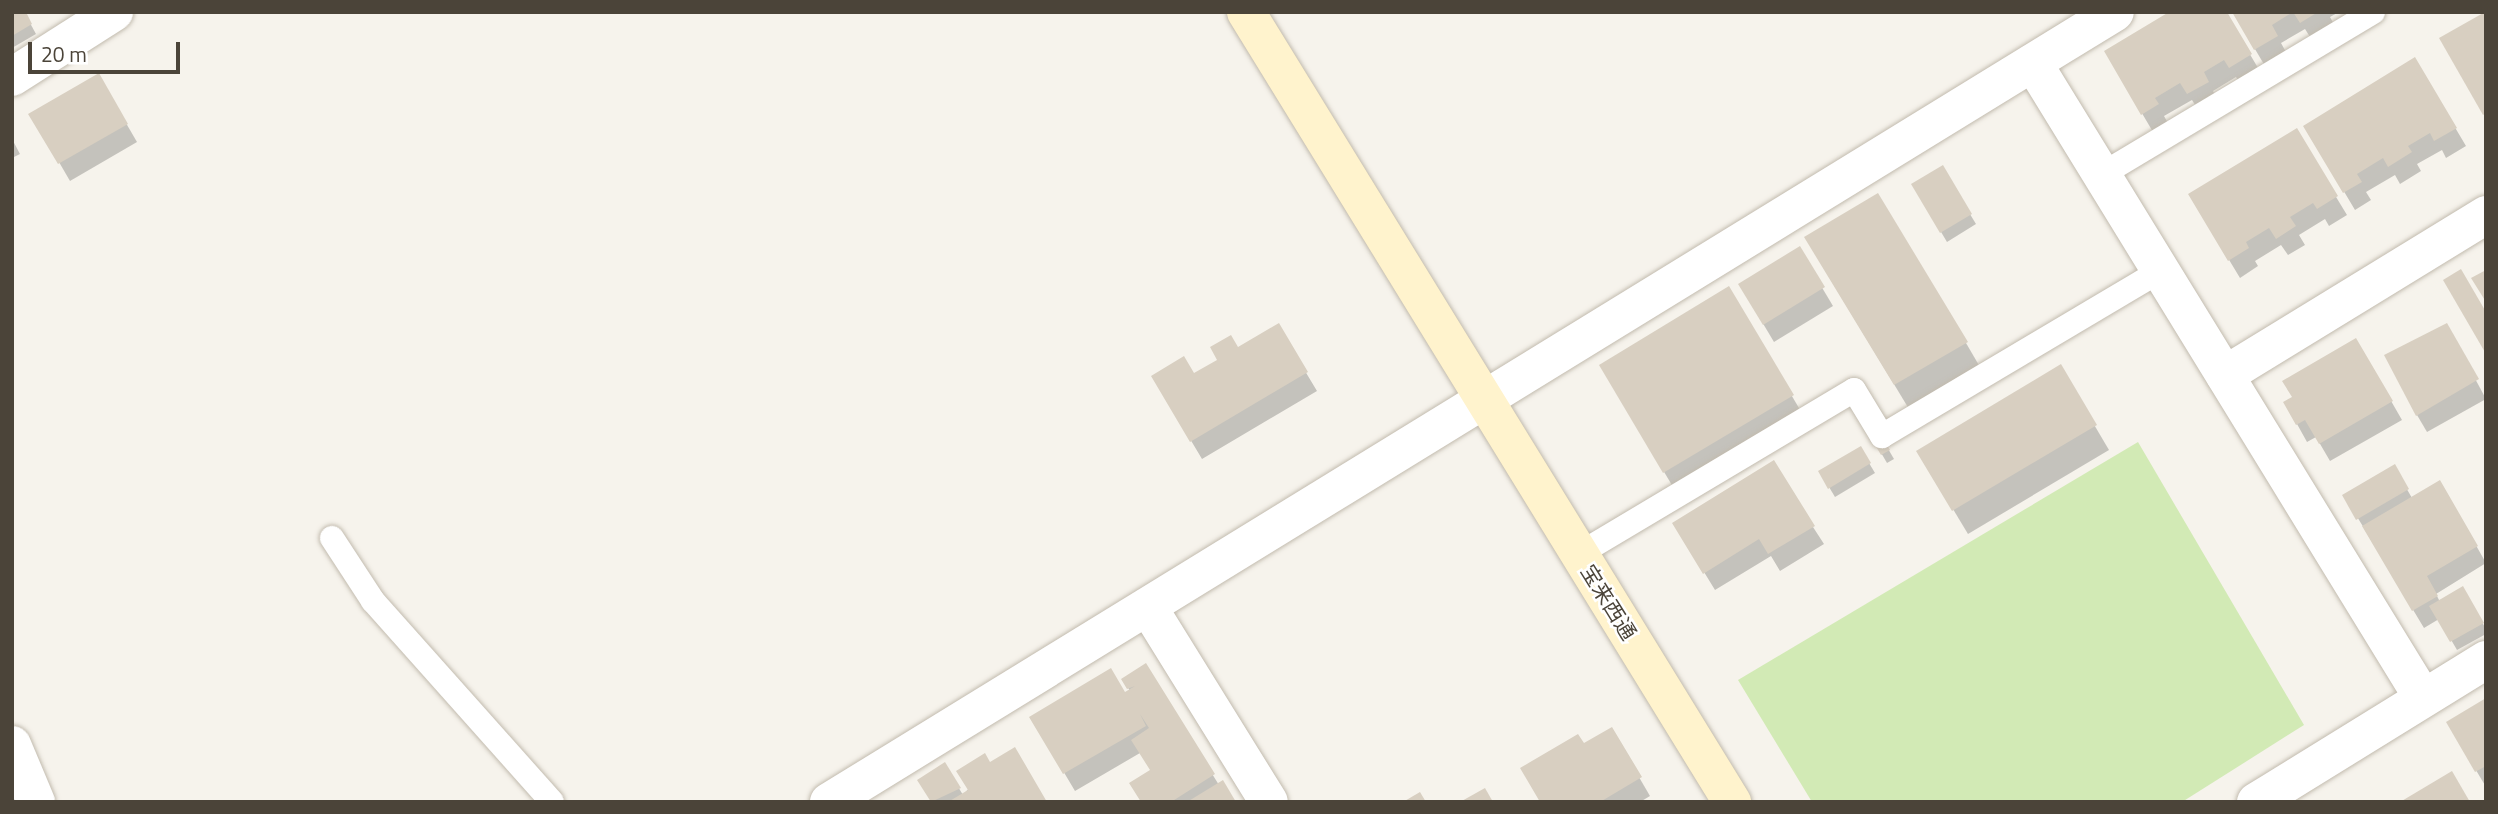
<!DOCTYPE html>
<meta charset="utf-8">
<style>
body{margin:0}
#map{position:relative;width:2498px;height:814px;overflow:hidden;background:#f6f3ec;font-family:"Titillium Web","Noto Sans JP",sans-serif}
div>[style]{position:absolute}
.green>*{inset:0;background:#d2eab5}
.shadow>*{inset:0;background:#0003}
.building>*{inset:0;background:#d8cfc1}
.roads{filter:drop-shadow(0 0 2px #c2bbae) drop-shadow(0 0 2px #c2bbae)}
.lane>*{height:24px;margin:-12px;padding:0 12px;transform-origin:12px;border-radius:12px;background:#fff}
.street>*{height:38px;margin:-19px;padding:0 19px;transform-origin:19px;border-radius:19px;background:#fff}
.secondary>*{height:38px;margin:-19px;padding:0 19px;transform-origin:19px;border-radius:19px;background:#fff3cd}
span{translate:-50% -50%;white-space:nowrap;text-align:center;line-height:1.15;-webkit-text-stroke:5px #fff;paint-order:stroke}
.street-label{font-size:21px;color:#4b4439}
.frame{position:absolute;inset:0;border:14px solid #4b4439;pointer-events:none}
.scale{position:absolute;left:28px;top:42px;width:152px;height:32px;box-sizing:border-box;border:4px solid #4b4439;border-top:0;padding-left:9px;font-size:21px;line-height:24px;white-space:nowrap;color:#4b4439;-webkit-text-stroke:5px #fff;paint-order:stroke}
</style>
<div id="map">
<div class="green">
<i style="clip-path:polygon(2138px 442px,2304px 725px,2182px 802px,1812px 802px,1738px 680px)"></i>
</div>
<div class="shadow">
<i style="clip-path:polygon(12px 12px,24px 12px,36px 34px,12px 48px)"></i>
<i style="clip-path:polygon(2225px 12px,2261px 73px,2241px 85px,2236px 77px,2213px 91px,2218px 100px,2199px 111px,2192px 100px,2164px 116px,2168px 123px,2153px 132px,2106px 52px)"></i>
<i style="clip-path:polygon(2233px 12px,2339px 12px,2330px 17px,2335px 26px,2312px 40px,2305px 29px,2281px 43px,2287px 54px,2265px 66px)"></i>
<i style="clip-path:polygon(2486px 14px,2486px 116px,2442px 39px)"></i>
<i style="clip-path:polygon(2415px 60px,2466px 146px,2446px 158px,2442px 150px,2417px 164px,2421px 171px,2400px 184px,2395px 175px,2366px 192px,2371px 200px,2355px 210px,2305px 126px)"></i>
<i style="clip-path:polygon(98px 75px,137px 142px,70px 181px,31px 114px)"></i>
<i style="clip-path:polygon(2296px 131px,2347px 215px,2329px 226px,2325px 219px,2299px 235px,2305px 245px,2288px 255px,2281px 245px,2255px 261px,2258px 266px,2240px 278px,2190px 195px)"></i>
<i style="clip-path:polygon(12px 139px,20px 154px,12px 158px)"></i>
<i style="clip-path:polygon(1942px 168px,1976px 224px,1947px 242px,1913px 185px)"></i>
<i style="clip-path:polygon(1799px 249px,1833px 306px,1774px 342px,1740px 285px)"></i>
<i style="clip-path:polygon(1820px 262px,1966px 343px,1980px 367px,1909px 409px)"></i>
<i style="clip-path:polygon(1729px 289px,1806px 420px,1679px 497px,1601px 366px)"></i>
<i style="clip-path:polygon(2446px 325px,2486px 399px,2427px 432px,2417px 415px)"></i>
<i style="clip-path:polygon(1278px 326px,1317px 391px,1202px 459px,1153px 377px,1194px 375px)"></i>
<i style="clip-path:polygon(2356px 340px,2402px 420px,2330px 461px,2316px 437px,2307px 442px,2297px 424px,2294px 398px)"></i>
<i style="clip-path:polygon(2060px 367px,2109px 450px,1968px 534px,1933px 476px)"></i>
<i style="clip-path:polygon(1880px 435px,1894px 459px,1887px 463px,1873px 439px)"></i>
<i style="clip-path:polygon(1860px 448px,1875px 473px,1835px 497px,1820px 472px)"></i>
<i style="clip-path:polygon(2394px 467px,2412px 498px,2440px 482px,2486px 563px,2436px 594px,2440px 602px,2462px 588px,2486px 629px,2486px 634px,2457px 650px,2439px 619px,2424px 628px,2344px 495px)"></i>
<i style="clip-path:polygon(1813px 527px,1824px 544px,1780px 571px,1771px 556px,1715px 590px,1685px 541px)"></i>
<i style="clip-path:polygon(1145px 666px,1219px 785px,1234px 802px,1142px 802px,1152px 771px,1140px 753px,1075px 791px,1031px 717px,1124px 694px,1130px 691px,1123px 679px)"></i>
<i style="clip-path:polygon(2486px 700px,2486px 787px,2458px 740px)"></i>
<i style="clip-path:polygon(1611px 729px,1650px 796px,1640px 802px,1542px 802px,1583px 746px)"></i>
<i style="clip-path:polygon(990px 764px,1045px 802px,933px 802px,919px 780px,945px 765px,963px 795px)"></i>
</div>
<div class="building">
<i style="clip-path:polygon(12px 12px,26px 12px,32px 24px,12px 36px)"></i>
<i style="clip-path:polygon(2169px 12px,2227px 12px,2252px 54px,2229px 68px,2224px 60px,2204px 72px,2209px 82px,2187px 94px,2180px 83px,2155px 98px,2159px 104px,2141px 115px,2104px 51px)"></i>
<i style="clip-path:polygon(2232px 12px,2318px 12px,2300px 23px,2293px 12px,2272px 25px,2278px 36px,2254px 50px)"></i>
<i style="clip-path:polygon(2485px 12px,2486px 113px,2483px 115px,2439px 38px)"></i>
<i style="clip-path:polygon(2415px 57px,2457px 128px,2434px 141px,2430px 133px,2408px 146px,2412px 152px,2388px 167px,2383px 158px,2357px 174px,2362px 182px,2343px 193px,2303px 126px)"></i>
<i style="clip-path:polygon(99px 73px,128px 124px,58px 164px,28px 114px)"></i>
<i style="clip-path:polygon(2297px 128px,2338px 196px,2317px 209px,2313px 203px,2290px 217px,2296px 226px,2276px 239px,2269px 228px,2246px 242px,2249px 248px,2228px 261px,2188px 194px)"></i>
<i style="clip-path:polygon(1943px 165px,1972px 214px,1940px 233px,1911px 184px)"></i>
<i style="clip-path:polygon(1878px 193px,1968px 342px,1894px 385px,1804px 237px)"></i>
<i style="clip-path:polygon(1800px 246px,1825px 287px,1763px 325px,1738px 284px)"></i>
<i style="clip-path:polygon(2461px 269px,2486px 312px,2486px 354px,2443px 280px)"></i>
<i style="clip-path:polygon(2486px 270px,2486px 302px,2471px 278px)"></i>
<i style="clip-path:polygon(1729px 286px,1794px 395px,1663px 473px,1599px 365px)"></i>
<i style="clip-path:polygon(1279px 323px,1308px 372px,1190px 442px,1151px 376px,1184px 356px,1194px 373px,1217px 360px,1210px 347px,1231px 335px,1238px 347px)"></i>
<i style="clip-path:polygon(2447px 323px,2479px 379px,2416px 416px,2384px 355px)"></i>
<i style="clip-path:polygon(2356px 338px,2393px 401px,2319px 444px,2305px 420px,2296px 425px,2283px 402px,2292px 397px,2282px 381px)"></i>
<i style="clip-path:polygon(2061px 364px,2097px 425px,1952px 511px,1916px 451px)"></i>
<i style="clip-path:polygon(1880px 433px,1890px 450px,1881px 455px,1871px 438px)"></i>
<i style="clip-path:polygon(1861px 446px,1871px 463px,1828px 489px,1818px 471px)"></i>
<i style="clip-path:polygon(1774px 460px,1815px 526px,1768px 554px,1759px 539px,1703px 574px,1672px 523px)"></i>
<i style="clip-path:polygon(2395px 464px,2409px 489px,2356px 520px,2342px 495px)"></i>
<i style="clip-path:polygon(2440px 480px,2478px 546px,2427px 576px,2438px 596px,2412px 611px,2362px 526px)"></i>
<i style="clip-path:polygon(2463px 586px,2484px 623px,2450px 642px,2429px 606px)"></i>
<i style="clip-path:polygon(1146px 663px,1215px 774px,1171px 802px,1141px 802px,1129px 783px,1150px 770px,1131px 740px,1149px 728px,1140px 714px,1146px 726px,1063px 774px,1029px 717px,1111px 668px,1125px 692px,1135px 686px,1127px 689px,1121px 679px)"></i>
<i style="clip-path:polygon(2486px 698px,2486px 766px,2475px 772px,2446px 722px)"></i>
<i style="clip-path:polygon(1612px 727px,1642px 777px,1600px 802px,1540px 802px,1520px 768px,1578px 734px,1584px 743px)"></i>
<i style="clip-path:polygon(1015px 747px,1047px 802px,948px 802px,968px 790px,956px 771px,985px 753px,990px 762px)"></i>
<i style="clip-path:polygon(945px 762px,961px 788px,931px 802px,917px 780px)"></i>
<i style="clip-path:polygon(2452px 771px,2470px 802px,2400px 802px)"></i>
<i style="clip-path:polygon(1223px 780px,1236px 802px,1187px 802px)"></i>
<i style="clip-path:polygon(1485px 788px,1493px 802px,1460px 802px)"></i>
<i style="clip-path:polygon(1420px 792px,1426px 802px,1403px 802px)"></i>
</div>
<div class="roads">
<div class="lane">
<i style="left:2101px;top:175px;width:317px;rotate:-30.9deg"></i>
<i style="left:332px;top:538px;width:75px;rotate:56.9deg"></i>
<i style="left:373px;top:601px;width:269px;rotate:48.3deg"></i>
<i style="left:1579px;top:554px;width:320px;rotate:-30.8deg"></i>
<i style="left:1854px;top:390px;width:54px;rotate:58.7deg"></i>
<i style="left:1882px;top:436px;width:323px;rotate:-30.7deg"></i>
</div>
<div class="street">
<i style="left:2033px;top:63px;width:745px;rotate:58.44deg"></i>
<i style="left:12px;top:77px;width:121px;rotate:-32.5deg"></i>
<i style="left:2225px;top:375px;width:306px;rotate:-31.5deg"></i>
<i style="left:1148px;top:607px;width:229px;rotate:58.2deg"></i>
<i style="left:12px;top:745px;width:62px;rotate:67.2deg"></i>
<i style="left:829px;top:802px;width:1509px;rotate:-31.56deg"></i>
<i style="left:2256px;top:802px;width:270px;rotate:-31.7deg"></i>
</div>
<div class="secondary">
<i style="left:1246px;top:12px;width:928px;rotate:58.4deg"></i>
</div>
</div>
<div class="street-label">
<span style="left:1609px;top:602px;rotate:58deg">宝来西通</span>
</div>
<div class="frame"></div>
<div class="scale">20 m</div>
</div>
